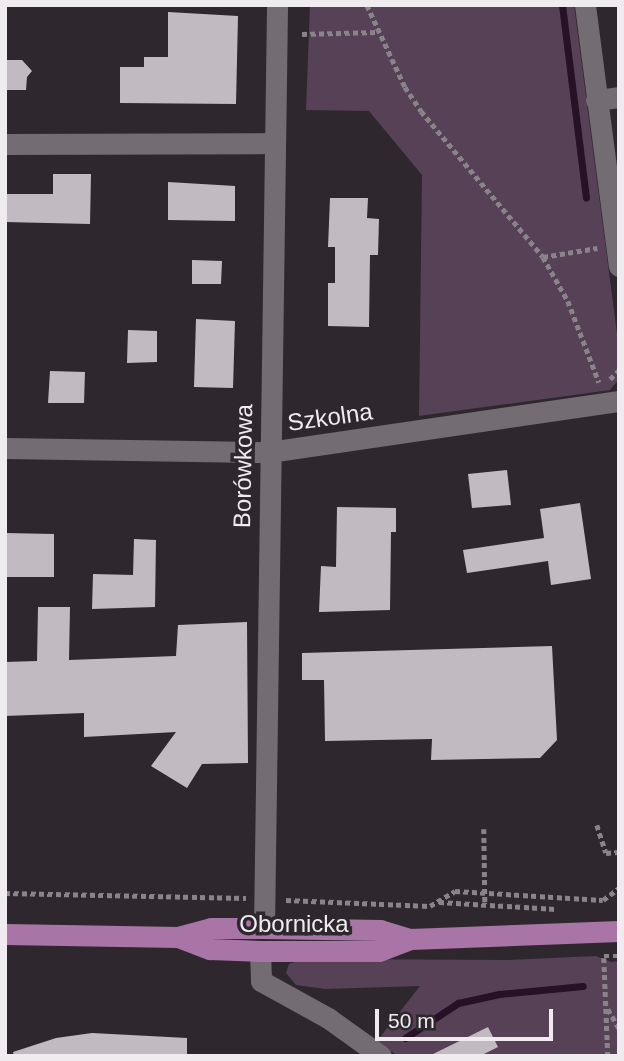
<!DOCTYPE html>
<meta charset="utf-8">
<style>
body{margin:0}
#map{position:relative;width:624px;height:1061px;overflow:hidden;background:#2e282e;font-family:Helvetica,sans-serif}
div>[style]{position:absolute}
.green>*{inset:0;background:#574156}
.stream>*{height:7px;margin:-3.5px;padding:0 3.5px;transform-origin:3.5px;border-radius:3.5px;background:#271126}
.building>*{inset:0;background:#c2bac1}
.path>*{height:4.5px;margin-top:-2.25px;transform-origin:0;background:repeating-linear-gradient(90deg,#898489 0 5px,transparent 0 8.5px)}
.minor>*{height:21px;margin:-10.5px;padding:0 10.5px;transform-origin:10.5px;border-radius:10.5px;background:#746c73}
.major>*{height:21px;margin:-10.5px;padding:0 10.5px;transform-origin:10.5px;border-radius:10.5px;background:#a975a6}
span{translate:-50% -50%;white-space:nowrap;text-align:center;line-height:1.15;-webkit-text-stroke:7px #2e282e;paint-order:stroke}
.street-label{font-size:24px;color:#efebef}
.frame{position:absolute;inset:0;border:7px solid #efebef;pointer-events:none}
.scale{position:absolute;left:375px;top:1009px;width:178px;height:32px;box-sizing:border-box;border:4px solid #efebef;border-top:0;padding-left:9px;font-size:21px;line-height:24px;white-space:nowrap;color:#efebef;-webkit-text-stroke:5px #2e282e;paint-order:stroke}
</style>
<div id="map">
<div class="green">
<i style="clip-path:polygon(310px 5px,574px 5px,619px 349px,619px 379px,610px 390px,419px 416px,422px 175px,369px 111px,306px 110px)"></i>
<i style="clip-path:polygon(596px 956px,611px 962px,619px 961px,619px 1056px,398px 1056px,377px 1041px,420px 986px,325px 989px,296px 985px,286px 973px,289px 964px,305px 959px,508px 960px)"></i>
</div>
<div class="stream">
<i style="left:562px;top:5px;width:194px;rotate:82.9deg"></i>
<i style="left:405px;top:1038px;width:64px;rotate:-33.4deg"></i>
<i style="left:458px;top:1003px;width:42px;rotate:-12.4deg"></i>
<i style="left:499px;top:994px;width:84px;rotate:-5.4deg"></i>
</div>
<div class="building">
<i style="clip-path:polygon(168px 12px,238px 16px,236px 104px,120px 103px,120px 67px,144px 67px,144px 57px,168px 57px)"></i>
<i style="clip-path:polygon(5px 60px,22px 60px,32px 71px,27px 77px,26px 90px,5px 90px)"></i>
<i style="clip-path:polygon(53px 174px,91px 174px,90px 224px,5px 222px,5px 194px,53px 194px)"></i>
<i style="clip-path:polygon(168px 182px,235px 186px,235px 221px,168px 220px)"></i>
<i style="clip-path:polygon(330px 198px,368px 198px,367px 218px,379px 219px,378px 255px,370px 255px,369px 327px,328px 326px,328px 283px,335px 283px,335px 247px,328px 247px)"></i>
<i style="clip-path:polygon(192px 260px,222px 261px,221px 284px,192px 284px)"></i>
<i style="clip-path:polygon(196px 319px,235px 321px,233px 388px,194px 387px)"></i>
<i style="clip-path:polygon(128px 330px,157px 331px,157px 362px,127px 363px)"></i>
<i style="clip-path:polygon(50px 371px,85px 372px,84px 403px,48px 403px)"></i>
<i style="clip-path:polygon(507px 470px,511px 505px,472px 508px,468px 474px)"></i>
<i style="clip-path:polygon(580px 503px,591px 579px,551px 585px,548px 561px,467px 573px,463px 550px,544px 538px,540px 509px)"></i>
<i style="clip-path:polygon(337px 507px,396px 508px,396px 532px,391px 532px,390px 610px,319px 612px,321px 566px,336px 567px)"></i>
<i style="clip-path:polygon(5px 533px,54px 534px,54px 577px,5px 577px)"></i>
<i style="clip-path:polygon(134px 539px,156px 540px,155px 607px,92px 609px,93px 574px,133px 575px)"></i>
<i style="clip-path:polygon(38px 607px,70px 607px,69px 660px,176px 656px,178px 625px,247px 622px,248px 763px,202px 764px,187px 788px,151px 766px,176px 732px,84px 737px,84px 713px,5px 716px,5px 662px,37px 661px)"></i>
<i style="clip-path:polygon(552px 646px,557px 740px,540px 758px,431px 760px,432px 739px,325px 741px,324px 680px,302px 680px,302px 653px)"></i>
<i style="clip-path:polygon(488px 1027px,498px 1047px,480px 1056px,429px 1056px)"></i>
<i style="clip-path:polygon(92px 1033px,187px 1038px,187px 1056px,14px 1056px,13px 1052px,56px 1038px)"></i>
</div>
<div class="path">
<i style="left:367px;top:5px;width:90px;rotate:65.1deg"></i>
<i style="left:405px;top:87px;width:29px;rotate:56deg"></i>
<i style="left:421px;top:111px;width:190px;rotate:50.1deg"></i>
<i style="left:543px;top:257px;width:51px;rotate:60.4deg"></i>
<i style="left:568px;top:301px;width:87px;rotate:69.1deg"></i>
<i style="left:302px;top:34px;width:76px;rotate:-1.5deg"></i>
<i style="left:543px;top:257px;width:55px;rotate:-9.5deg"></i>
<i style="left:610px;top:379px;width:13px;rotate:-45deg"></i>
<i style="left:597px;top:825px;width:29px;rotate:72deg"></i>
<i style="left:606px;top:853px;width:13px;rotate:-4deg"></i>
<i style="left:484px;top:829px;width:75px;rotate:89.2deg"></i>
<i style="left:5px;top:893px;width:241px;rotate:1.2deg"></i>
<i style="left:286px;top:900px;width:144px;rotate:2.4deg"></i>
<i style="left:430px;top:906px;width:29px;rotate:-31deg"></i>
<i style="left:455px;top:891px;width:148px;rotate:3.5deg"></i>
<i style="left:603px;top:900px;width:20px;rotate:-37deg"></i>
<i style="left:439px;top:902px;width:117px;rotate:3.4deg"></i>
<i style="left:604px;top:956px;width:15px"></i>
<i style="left:604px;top:958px;width:98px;rotate:87.7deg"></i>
<i style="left:608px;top:1009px;width:22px;rotate:60deg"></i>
</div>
<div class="minor">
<i style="left:585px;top:5px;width:263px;rotate:82.6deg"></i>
<i style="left:596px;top:100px;width:23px;rotate:-7deg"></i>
<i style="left:5px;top:144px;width:269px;rotate:-0.2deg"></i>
<i style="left:5px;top:448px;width:264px;rotate:0.9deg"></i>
<i style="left:269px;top:452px;width:354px;rotate:-8.3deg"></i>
<i style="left:264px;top:928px;width:923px;rotate:-89.19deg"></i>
<i style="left:260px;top:951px;width:30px;rotate:88deg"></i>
<i style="left:261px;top:981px;width:77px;rotate:28.9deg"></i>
<i style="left:328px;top:1018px;width:65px;rotate:35.6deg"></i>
</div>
<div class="major">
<i style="left:5px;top:934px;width:173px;rotate:1deg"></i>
<i style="left:178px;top:937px;width:34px;rotate:-15deg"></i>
<i style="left:211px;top:928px;width:53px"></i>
<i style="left:264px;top:928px;width:116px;rotate:1deg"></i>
<i style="left:380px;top:930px;width:31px;rotate:17deg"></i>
<i style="left:410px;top:939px;width:209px;rotate:-2.2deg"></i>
<i style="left:178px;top:937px;width:34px;rotate:21deg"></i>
<i style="left:210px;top:949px;width:50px;rotate:2.3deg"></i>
<i style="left:260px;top:951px;width:119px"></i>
<i style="left:379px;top:951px;width:33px;rotate:-21deg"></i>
</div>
<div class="street-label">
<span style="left:330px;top:417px;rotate:-8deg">Szkolna</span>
<span style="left:243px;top:466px;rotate:-89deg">Borówkowa</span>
<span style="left:294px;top:924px">Obornicka</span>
</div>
<div class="frame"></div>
<div class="scale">50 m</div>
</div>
